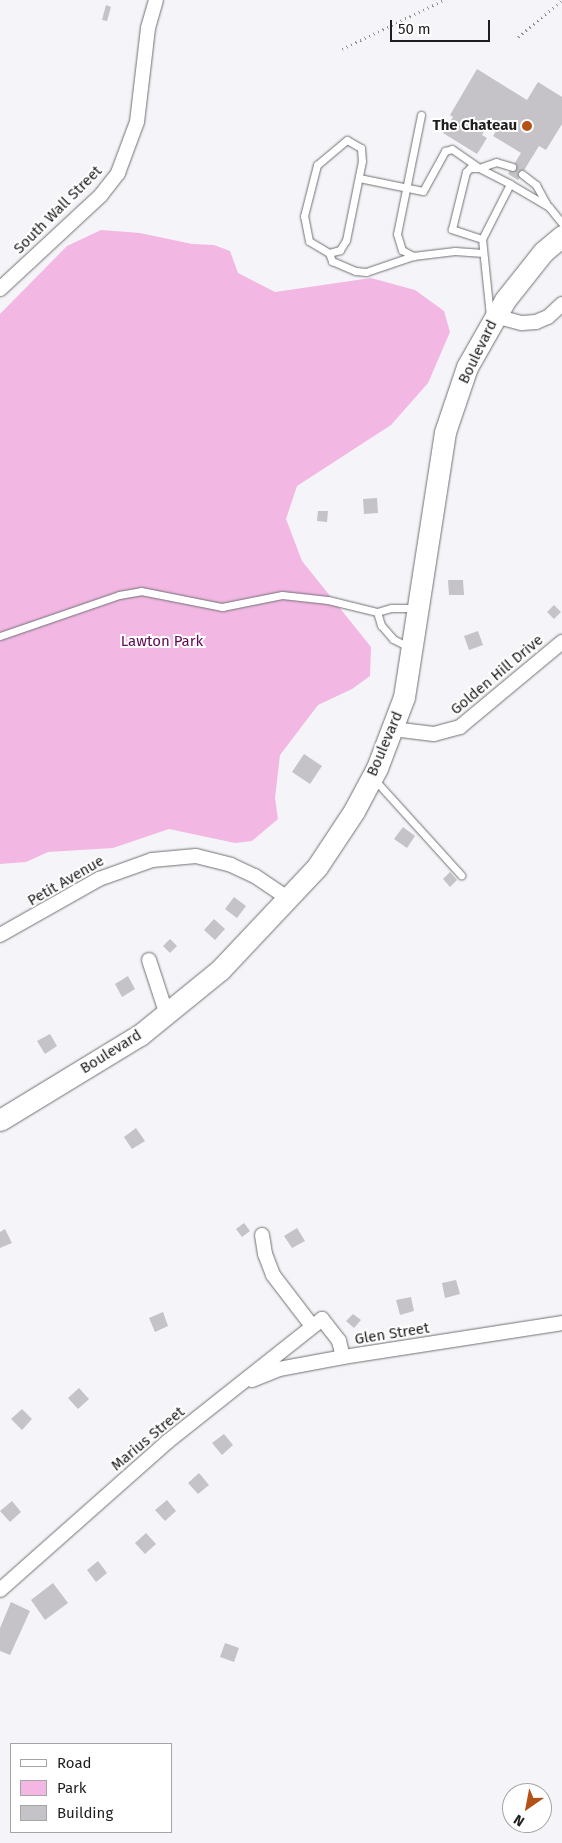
<!DOCTYPE html>
<style>
body{margin:0}
#map{position:relative;width:562px;height:1843px;overflow:hidden;background:#f5f4f8;font-family:"Fira Sans",sans-serif}
div>[style]{position:absolute}
.green>*{inset:0;background:#f2b7e3}
.building>*{inset:0;background:#c5c3c7}
.path>*{height:2.5px;margin-top:-1.25px;transform-origin:0;background:repeating-linear-gradient(90deg,#908f92 0 1px,transparent 0 5px)}
.roads{filter:drop-shadow(0 0 1px #717174) drop-shadow(0 0 1px #717174)}
.lane>*{height:7px;margin:-3.5px;padding:0 3.5px;transform-origin:3.5px;border-radius:3.5px;background:#fff}
.street>*{height:14px;margin:-7px;padding:0 7px;transform-origin:7px;border-radius:7px;background:#fff}
.primary>*{height:21px;margin:-10.5px;padding:0 10.5px;transform-origin:10.5px;border-radius:10.5px;background:#fff}
.dots>*{width:14px;height:14px;translate:-50% -50%;box-sizing:border-box;border:2px solid #fff;border-radius:50%}
span{translate:-50% -50%;white-space:nowrap;text-align:center;line-height:1.15;-webkit-text-stroke:4px #fff;paint-order:stroke}
.poi-label{font-size:15px;color:#1e1e20;font-weight:700}
.right{translate:-100% -50%;text-align:right}
.street-label{font-size:15px;color:#1e1e20}
.park-label{font-size:15px;color:#610854}
.legend{position:absolute;left:10px;top:1743px;width:162px;height:90px;box-sizing:border-box;background:#fff;border:1px solid #a5a5a6;margin:0;padding:6px 9px;list-style:none;font-size:15px;color:#1e1e20}
.legend li{display:flex;align-items:center;gap:10px;height:25px}
.legend b{width:25px;border:1px solid #a5a5a6}
.north{position:absolute;left:502px;top:1783px;width:50px;height:50px;box-sizing:border-box;background:#fff;border:1px solid #a5a5a6;border-radius:50%;rotate:213deg;font-size:14px;font-weight:700;line-height:20px;text-align:center;color:#1e1e20}
.north::after{content:'';display:block;margin:auto;width:18px;height:22px;background:#b35116;clip-path:polygon(50% 0,100% 100%,50% 72%,0 100%)}
.scale{position:absolute;left:390px;top:20px;width:100px;height:22px;box-sizing:border-box;border:2px solid #1e1e20;border-top:0;padding-left:6px;font-size:15px;line-height:18px;white-space:nowrap;color:#1e1e20;-webkit-text-stroke:4px #fff;paint-order:stroke}
</style>
<div id="map">
<div class="green">
<i style="clip-path:polygon(101px 230px,140px 233px,192px 244px,214px 245px,230px 251px,238px 273px,275px 292px,371px 278px,415px 290px,444px 311px,450px 332px,428px 383px,391px 425px,297px 486px,286px 519px,302px 561px,371px 647px,370px 676px,352px 689px,318px 705px,280px 755px,275px 798px,278px 819px,252px 841px,235px 843px,169px 829px,113px 848px,48px 852px,26px 862px,0 864px,0 314px,67px 246px)"></i>
</div>
<div class="building">
<i style="clip-path:polygon(106px 5px,111px 7px,107px 21px,102px 20px)"></i>
<i style="clip-path:polygon(477px 69px,527px 100px,538px 82px,562px 97px,562px 124px,546px 150px,539px 146px,518px 180px,508px 174px,521px 153px,493px 136px,498px 128px,489px 123px,482px 135px,487px 138px,477px 154px,443px 133px,453px 117px,450px 115px)"></i>
<i style="clip-path:polygon(377px 498px,378px 513px,364px 514px,363px 499px)"></i>
<i style="clip-path:polygon(318px 511px,328px 511px,327px 522px,317px 521px)"></i>
<i style="clip-path:polygon(448px 580px,463px 580px,464px 595px,449px 595px)"></i>
<i style="clip-path:polygon(554px 605px,561px 612px,554px 619px,547px 612px)"></i>
<i style="clip-path:polygon(478px 631px,483px 645px,469px 650px,464px 636px)"></i>
<i style="clip-path:polygon(304px 754px,322px 766px,310px 784px,292px 772px)"></i>
<i style="clip-path:polygon(403px 827px,415px 836px,407px 848px,394px 839px)"></i>
<i style="clip-path:polygon(450px 872px,457px 880px,450px 887px,443px 879px)"></i>
<i style="clip-path:polygon(234px 897px,246px 906px,237px 918px,225px 909px)"></i>
<i style="clip-path:polygon(214px 919px,225px 929px,215px 940px,204px 930px)"></i>
<i style="clip-path:polygon(170px 939px,177px 946px,170px 953px,163px 946px)"></i>
<i style="clip-path:polygon(128px 976px,135px 989px,122px 997px,115px 984px)"></i>
<i style="clip-path:polygon(50px 1034px,57px 1046px,45px 1054px,37px 1041px)"></i>
<i style="clip-path:polygon(136px 1128px,145px 1141px,132px 1149px,124px 1137px)"></i>
<i style="clip-path:polygon(244px 1223px,250px 1231px,242px 1237px,236px 1229px)"></i>
<i style="clip-path:polygon(297px 1228px,305px 1241px,292px 1248px,284px 1236px)"></i>
<i style="clip-path:polygon(5px 1229px,12px 1243px,0 1248px,0 1232px)"></i>
<i style="clip-path:polygon(456px 1280px,460px 1294px,445px 1298px,442px 1283px)"></i>
<i style="clip-path:polygon(411px 1297px,414px 1311px,400px 1315px,396px 1300px)"></i>
<i style="clip-path:polygon(163px 1312px,168px 1326px,155px 1332px,149px 1318px)"></i>
<i style="clip-path:polygon(353px 1314px,361px 1320px,354px 1328px,346px 1321px)"></i>
<i style="clip-path:polygon(79px 1388px,89px 1399px,78px 1409px,68px 1398px)"></i>
<i style="clip-path:polygon(22px 1409px,32px 1419px,22px 1430px,11px 1419px)"></i>
<i style="clip-path:polygon(224px 1434px,233px 1445px,222px 1455px,212px 1443px)"></i>
<i style="clip-path:polygon(199px 1473px,209px 1485px,198px 1494px,188px 1483px)"></i>
<i style="clip-path:polygon(167px 1500px,176px 1511px,165px 1521px,155px 1510px)"></i>
<i style="clip-path:polygon(12px 1501px,21px 1512px,10px 1522px,0 1511px)"></i>
<i style="clip-path:polygon(146px 1533px,156px 1544px,145px 1554px,135px 1543px)"></i>
<i style="clip-path:polygon(98px 1561px,107px 1573px,96px 1582px,87px 1570px)"></i>
<i style="clip-path:polygon(53px 1583px,68px 1603px,45px 1620px,31px 1600px)"></i>
<i style="clip-path:polygon(11px 1602px,30px 1611px,10px 1655px,0 1651px,0 1628px)"></i>
<i style="clip-path:polygon(225px 1643px,239px 1648px,234px 1662px,220px 1657px)"></i>
</div>
<div class="path">
<i style="left:518px;top:37px;width:57px;rotate:-40.1deg"></i>
<i style="left:342px;top:49px;width:113px;rotate:-25.7deg"></i>
</div>
<div class="roads">
<div class="lane">
<i style="left:421px;top:115px;width:121px;rotate:101.4deg"></i>
<i style="left:397px;top:234px;width:17px;rotate:73deg"></i>
<i style="left:402px;top:250px;width:13px;rotate:29deg"></i>
<i style="left:413px;top:256px;width:42px;rotate:-6.8deg"></i>
<i style="left:455px;top:251px;width:28px;rotate:4deg"></i>
<i style="left:347px;top:140px;width:16px;rotate:30deg"></i>
<i style="left:361px;top:148px;width:13px;rotate:86deg"></i>
<i style="left:362px;top:161px;width:81px;rotate:101.4deg"></i>
<i style="left:346px;top:240px;width:12px;rotate:121deg"></i>
<i style="left:340px;top:250px;width:11px;rotate:165deg"></i>
<i style="left:329px;top:253px;width:23px;rotate:-149deg"></i>
<i style="left:309px;top:241px;width:25px;rotate:-101deg"></i>
<i style="left:304px;top:216px;width:53px;rotate:-75.7deg"></i>
<i style="left:317px;top:165px;width:39px;rotate:-40deg"></i>
<i style="left:522px;top:174px;width:18px;rotate:38deg"></i>
<i style="left:536px;top:185px;width:23px;rotate:61deg"></i>
<i style="left:359px;top:178px;width:65px;rotate:11.5deg"></i>
<i style="left:423px;top:191px;width:46px;rotate:-61.2deg"></i>
<i style="left:445px;top:151px;width:7px;rotate:-16deg"></i>
<i style="left:452px;top:149px;width:33px;rotate:35deg"></i>
<i style="left:479px;top:168px;width:18px;rotate:-19deg"></i>
<i style="left:496px;top:162px;width:17px;rotate:17deg"></i>
<i style="left:482px;top:239px;width:32px;rotate:-162deg"></i>
<i style="left:452px;top:229px;width:59px;rotate:-76.2deg"></i>
<i style="left:466px;top:172px;width:6px;rotate:-45deg"></i>
<i style="left:470px;top:168px;width:9px"></i>
<i style="left:479px;top:168px;width:35px;rotate:27deg"></i>
<i style="left:329px;top:253px;width:9px;rotate:69deg"></i>
<i style="left:332px;top:261px;width:26px;rotate:23deg"></i>
<i style="left:356px;top:271px;width:10px;rotate:6deg"></i>
<i style="left:366px;top:272px;width:50px;rotate:-18.8deg"></i>
<i style="left:490px;top:316px;width:77px;rotate:-95.9deg"></i>
<i style="left:482px;top:239px;width:62px;rotate:-63deg"></i>
<i style="left:510px;top:184px;width:45px;rotate:30.5deg"></i>
<i style="left:549px;top:207px;width:21px;rotate:51deg"></i>
<i style="left:377px;top:612px;width:14px;rotate:73deg"></i>
<i style="left:381px;top:625px;width:18px;rotate:49deg"></i>
<i style="left:393px;top:639px;width:18px;rotate:27deg"></i>
<i style="left:0;top:636px;width:126px;rotate:-19deg"></i>
<i style="left:119px;top:595px;width:22px;rotate:-10deg"></i>
<i style="left:141px;top:591px;width:83px;rotate:11.2deg"></i>
<i style="left:222px;top:607px;width:61px;rotate:-11.3deg"></i>
<i style="left:282px;top:595px;width:46px;rotate:6.2deg"></i>
<i style="left:328px;top:600px;width:50px;rotate:13.8deg"></i>
<i style="left:377px;top:612px;width:15px;rotate:-16deg"></i>
<i style="left:391px;top:608px;width:24px"></i>
<i style="left:374px;top:779px;width:130px;rotate:47.8deg"></i>
</div>
<div class="street">
<i style="left:0;top:289px;width:138px;rotate:-42.9deg"></i>
<i style="left:101px;top:195px;width:28px;rotate:-52deg"></i>
<i style="left:118px;top:173px;width:54px;rotate:-69.6deg"></i>
<i style="left:137px;top:122px;width:95px;rotate:-83.3deg"></i>
<i style="left:148px;top:28px;width:29px;rotate:-74deg"></i>
<i style="left:495px;top:316px;width:28px;rotate:15deg"></i>
<i style="left:522px;top:323px;width:14px;rotate:-4deg"></i>
<i style="left:536px;top:322px;width:13px;rotate:-23deg"></i>
<i style="left:548px;top:317px;width:19px;rotate:-43deg"></i>
<i style="left:393px;top:729px;width:41px;rotate:7deg"></i>
<i style="left:434px;top:734px;width:27px;rotate:-15deg"></i>
<i style="left:460px;top:727px;width:133px;rotate:-39.8deg"></i>
<i style="left:0;top:935px;width:114px;rotate:-29.5deg"></i>
<i style="left:99px;top:879px;width:56px;rotate:-19.7deg"></i>
<i style="left:152px;top:860px;width:44px;rotate:-5.2deg"></i>
<i style="left:196px;top:856px;width:36px;rotate:14deg"></i>
<i style="left:231px;top:865px;width:26px;rotate:25deg"></i>
<i style="left:255px;top:876px;width:41px;rotate:34.1deg"></i>
<i style="left:149px;top:960px;width:58px;rotate:71.9deg"></i>
<i style="left:262px;top:1235px;width:19px;rotate:81deg"></i>
<i style="left:265px;top:1254px;width:22px;rotate:69deg"></i>
<i style="left:273px;top:1275px;width:64px;rotate:52.6deg"></i>
<i style="left:252px;top:1380px;width:29px;rotate:-22deg"></i>
<i style="left:279px;top:1369px;width:65px;rotate:-10.6deg"></i>
<i style="left:343px;top:1357px;width:222px;rotate:-8.8deg"></i>
<i style="left:0;top:1590px;width:223px;rotate:-41.5deg"></i>
<i style="left:167px;top:1442px;width:198px;rotate:-38.4deg"></i>
<i style="left:322px;top:1319px;width:28px;rotate:52deg"></i>
<i style="left:339px;top:1341px;width:16px;rotate:76deg"></i>
</div>
<div class="primary">
<i style="left:0;top:1120px;width:164px;rotate:-31.3deg"></i>
<i style="left:140px;top:1035px;width:103px;rotate:-39.1deg"></i>
<i style="left:220px;top:970px;width:141px;rotate:-46.7deg"></i>
<i style="left:317px;top:867px;width:67px;rotate:-56.5deg"></i>
<i style="left:354px;top:811px;width:49px;rotate:-61.9deg"></i>
<i style="left:377px;top:768px;width:76px;rotate:-69.2deg"></i>
<i style="left:404px;top:697px;width:268px;rotate:-81.2deg"></i>
<i style="left:445px;top:432px;width:69px;rotate:-71.3deg"></i>
<i style="left:467px;top:367px;width:77px;rotate:-60.4deg"></i>
<i style="left:505px;top:300px;width:61px;rotate:-51.6deg"></i>
<i style="left:543px;top:252px;width:25px;rotate:-40deg"></i>
</div>
</div>
<div class="dots">
<i style="left:527px;top:126px;background:#b35116"></i>
</div>
<div class="poi-label">
<span class="right" style="left:517px;top:126px">The Chateau</span>
</div>
<div class="street-label">
<span style="left:58px;top:210px;rotate:-45deg">South Wall Street</span>
<span style="left:478px;top:352px;rotate:-64deg">Boulevard</span>
<span style="left:497px;top:675px;rotate:-40deg">Golden Hill Drive</span>
<span style="left:385px;top:744px;rotate:-67deg">Boulevard</span>
<span style="left:66px;top:881px;rotate:-30deg">Petit Avenue</span>
<span style="left:111px;top:1052px;rotate:-32deg">Boulevard</span>
<span style="left:392px;top:1334px;rotate:-9deg">Glen Street</span>
<span style="left:148px;top:1439px;rotate:-40deg">Marius Street</span>
</div>
<div class="park-label">
<span style="left:162px;top:642px">Lawton Park</span>
</div>
<ul class="legend">
<li><b style="height:6px;background:#fff"></b>Road</li>
<li><b style="height:14px;background:#f2b7e3"></b>Park</li>
<li><b style="height:14px;background:#c5c3c7"></b>Building</li>
</ul>
<div class="north">N</div>
<div class="scale">50 m</div>
</div>
